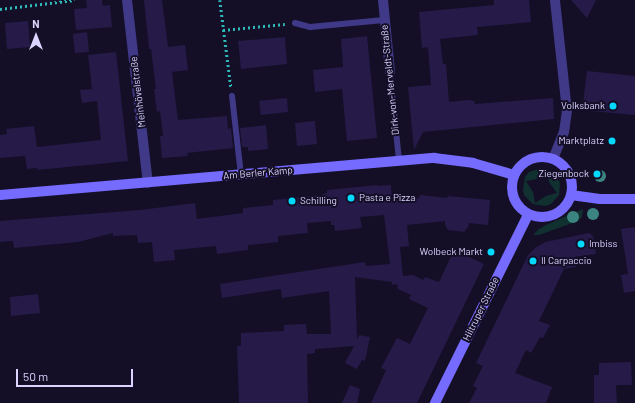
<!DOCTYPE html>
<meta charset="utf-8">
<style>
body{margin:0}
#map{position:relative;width:635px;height:403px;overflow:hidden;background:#140f27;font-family:Barlow,sans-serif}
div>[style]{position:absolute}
.green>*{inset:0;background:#113131}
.building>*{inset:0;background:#261a48}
.path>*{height:2.5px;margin-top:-1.25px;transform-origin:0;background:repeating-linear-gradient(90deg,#2cbbb9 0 2px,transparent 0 5px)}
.lane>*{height:6px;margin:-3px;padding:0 3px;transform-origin:3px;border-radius:3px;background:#3f3987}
.street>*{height:10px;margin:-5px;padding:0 5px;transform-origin:5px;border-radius:5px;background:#3f3987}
.secondary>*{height:10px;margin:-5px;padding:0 5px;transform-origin:5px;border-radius:5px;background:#766bff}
.secondary>.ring{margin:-5px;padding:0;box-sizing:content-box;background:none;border:10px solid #766bff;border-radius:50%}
.trees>*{width:12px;height:12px;margin:-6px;border-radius:50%;background:#3c847f}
.dots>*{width:11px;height:11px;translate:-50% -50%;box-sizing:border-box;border:2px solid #140f27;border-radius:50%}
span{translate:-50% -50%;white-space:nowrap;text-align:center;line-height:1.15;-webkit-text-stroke:4px #140f27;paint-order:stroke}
.street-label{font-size:10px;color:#dbd4ff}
.poi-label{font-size:10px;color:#dbd4ff}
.right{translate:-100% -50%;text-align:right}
.left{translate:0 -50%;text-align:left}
.north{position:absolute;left:16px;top:16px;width:40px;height:40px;-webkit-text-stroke:3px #140f27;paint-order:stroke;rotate:0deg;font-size:11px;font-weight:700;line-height:16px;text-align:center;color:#dbd4ff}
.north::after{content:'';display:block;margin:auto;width:14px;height:18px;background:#dbd4ff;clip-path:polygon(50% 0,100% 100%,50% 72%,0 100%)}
.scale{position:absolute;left:16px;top:369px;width:117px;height:18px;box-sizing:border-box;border:2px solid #dbd4ff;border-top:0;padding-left:5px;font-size:12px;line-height:14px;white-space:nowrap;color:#dbd4ff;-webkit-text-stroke:3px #140f27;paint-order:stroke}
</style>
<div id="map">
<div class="green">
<i style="clip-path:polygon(evenodd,541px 168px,554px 172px,560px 183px,559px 195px,551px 204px,545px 206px,533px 204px,524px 195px,523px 190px,525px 177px,529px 172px,541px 168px,547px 171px,549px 182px,557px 193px,546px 196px,535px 203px,533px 192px,526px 181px,537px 179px,547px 171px)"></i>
<i style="clip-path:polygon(583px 209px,582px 217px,578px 221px,539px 235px,533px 235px,539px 229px,548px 224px)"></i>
</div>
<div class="building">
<i style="clip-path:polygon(86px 0,102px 0,103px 6px,110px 5px,112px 27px,76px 30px,74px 9px,87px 8px)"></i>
<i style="clip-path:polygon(144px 0,162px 0,168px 47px,185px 45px,188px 70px,172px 72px,178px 120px,227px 116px,228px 129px,231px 128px,233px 148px,187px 153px,188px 156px,162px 158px,160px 136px,163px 136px,160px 111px,157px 112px,154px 89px,156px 89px,151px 49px,149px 49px)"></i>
<i style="clip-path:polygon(494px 0,529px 0,531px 22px,477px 27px,478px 35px,440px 39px,443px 64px,446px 64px,449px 102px,468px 100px,474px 101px,475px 104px,553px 98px,554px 119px,423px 132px,414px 150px,408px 87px,431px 85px,428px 47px,422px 48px,419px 12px,494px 5px)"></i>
<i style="clip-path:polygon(571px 0,596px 0,587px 18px)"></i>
<i style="clip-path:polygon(28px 21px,30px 47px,7px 49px,5px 23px)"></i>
<i style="clip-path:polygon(87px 32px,89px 52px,75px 53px,73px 34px)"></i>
<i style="clip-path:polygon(367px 36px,377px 138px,347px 141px,342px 89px,315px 92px,313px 70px,343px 67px,341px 39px)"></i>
<i style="clip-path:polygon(285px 37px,287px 64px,241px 69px,238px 41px)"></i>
<i style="clip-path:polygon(116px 52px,128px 161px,37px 170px,37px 168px,27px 169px,25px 156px,0 158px,0 135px,7px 134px,6px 129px,34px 126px,37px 147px,101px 140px,97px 101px,82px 103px,80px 90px,92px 89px,88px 55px)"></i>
<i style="clip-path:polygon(587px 71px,635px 76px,635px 115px,591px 111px,591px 103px,583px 103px)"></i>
<i style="clip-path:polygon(287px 98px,288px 112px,261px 115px,259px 101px)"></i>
<i style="clip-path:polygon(315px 121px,317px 144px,297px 146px,295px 123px)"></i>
<i style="clip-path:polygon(266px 125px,268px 149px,248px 151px,248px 147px,242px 147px,240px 128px)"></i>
<i style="clip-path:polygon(378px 185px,378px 186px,391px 185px,392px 200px,419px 198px,420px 195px,447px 198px,448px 196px,490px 200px,488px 225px,469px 223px,468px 227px,464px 232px,448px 230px,445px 225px,445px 221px,407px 225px,409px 246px,400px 247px,403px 276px,413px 275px,423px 280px,425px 277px,439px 282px,454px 250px,484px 264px,417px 403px,371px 403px,386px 370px,381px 368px,397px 338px,410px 344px,428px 308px,409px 299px,411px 295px,398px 289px,397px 284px,392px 285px,392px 282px,355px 277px,357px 340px,359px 335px,370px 337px,365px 361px,362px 360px,357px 369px,345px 363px,354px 346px,315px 349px,315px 353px,307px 354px,308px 403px,239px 403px,237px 346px,241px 346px,241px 333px,284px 331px,284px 325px,306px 324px,307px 334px,331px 334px,329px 291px,282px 298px,281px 289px,222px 298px,220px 284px,365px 262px,366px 266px,390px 264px,384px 215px,360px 217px,362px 228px,335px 231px,334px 225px,331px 225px,331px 221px,307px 223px,308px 233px,278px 236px,278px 242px,248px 245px,248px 250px,217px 254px,216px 246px,174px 250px,175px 260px,154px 262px,152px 242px,138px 243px,137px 235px,113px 236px,113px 233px,78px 242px,14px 248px,13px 241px,0 242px,0 221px,140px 210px,195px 203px,197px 219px,243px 213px,243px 208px,273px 205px,273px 200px,321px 195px,327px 193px,327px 190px)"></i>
<i style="clip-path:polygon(635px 227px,635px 291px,624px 293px,621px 275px,628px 274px,621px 229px)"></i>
<i style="clip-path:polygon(589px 233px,593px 236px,596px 254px,574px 257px,576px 267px,564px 269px,539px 321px,550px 325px,543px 338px,540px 337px,531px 353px,526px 350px,515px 373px,552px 387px,546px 403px,469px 403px,477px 388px,473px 386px,483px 366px,476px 363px,528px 255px,535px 248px,545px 242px)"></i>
<i style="clip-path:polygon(38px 294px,40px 313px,11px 316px,10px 297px)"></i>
<i style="clip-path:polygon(631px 362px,632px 385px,616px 385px,617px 403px,594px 403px,594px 375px,599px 375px,599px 363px)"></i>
<i style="clip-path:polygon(350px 385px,360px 389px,357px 403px,342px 403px)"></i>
</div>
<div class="path">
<i style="left:220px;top:0;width:88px;rotate:82.8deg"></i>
<i style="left:0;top:9px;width:75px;rotate:-6.9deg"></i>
<i style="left:223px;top:30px;width:62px;rotate:-5.5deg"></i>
</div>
<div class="lane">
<i style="left:295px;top:23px;width:16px;rotate:15deg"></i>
<i style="left:310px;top:27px;width:74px;rotate:-5.4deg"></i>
<i style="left:390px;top:72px;width:88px;rotate:84.2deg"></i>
<i style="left:232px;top:96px;width:80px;rotate:83.5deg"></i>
</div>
<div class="street">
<i style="left:127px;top:0;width:184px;rotate:83.5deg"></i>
<i style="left:383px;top:0;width:72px;rotate:84.4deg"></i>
<i style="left:553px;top:159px;width:29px;rotate:-68deg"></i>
<i style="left:564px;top:132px;width:21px;rotate:-82deg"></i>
<i style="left:567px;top:111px;width:112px;rotate:-96.2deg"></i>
</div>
<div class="secondary">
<i class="ring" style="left:512px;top:157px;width:50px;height:50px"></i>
<i style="left:0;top:195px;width:436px;rotate:-4.9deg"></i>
<i style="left:434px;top:158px;width:39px;rotate:7deg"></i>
<i style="left:473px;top:163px;width:43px;rotate:16.3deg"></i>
<i style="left:571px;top:195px;width:29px;rotate:8deg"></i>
<i style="left:600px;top:199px;width:35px"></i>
<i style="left:435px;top:403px;width:210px;rotate:-63.7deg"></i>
</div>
<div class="trees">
<i style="left:600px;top:176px"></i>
<i style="left:593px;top:214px"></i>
<i style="left:573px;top:217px"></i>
</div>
<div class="dots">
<i style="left:613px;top:106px;background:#00daff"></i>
<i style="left:612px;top:141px;background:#00daff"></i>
<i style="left:597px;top:174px;background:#00daff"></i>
<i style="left:351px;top:198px;background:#00daff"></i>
<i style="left:292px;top:201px;background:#00daff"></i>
<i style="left:581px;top:244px;background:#00daff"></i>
<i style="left:491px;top:252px;background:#00daff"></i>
<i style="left:533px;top:261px;background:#00daff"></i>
</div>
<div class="street-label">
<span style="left:390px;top:80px;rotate:-96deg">Dirk-von-Merveldt-Straße</span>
<span style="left:138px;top:92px;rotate:-97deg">Meinhövelstraße</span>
<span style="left:258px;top:173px;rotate:-5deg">Am Berler Kamp</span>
<span style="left:481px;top:309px;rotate:-64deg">Hiltruper Straße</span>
</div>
<div class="poi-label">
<span class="right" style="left:605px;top:106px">Volksbank</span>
<span class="right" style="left:604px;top:141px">Marktplatz</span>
<span class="right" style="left:589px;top:174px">Ziegenbock</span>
<span class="left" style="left:359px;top:198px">Pasta e Pizza</span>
<span class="left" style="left:300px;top:201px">Schilling</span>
<span class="left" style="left:589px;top:244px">Imbiss</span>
<span class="right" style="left:483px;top:252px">Wolbeck Markt</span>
<span class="left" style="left:541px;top:261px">Il Carpaccio</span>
</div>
<div class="north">N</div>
<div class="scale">50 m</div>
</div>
